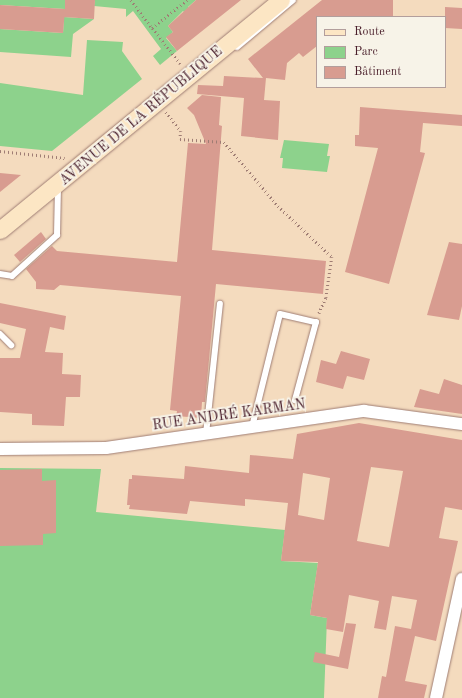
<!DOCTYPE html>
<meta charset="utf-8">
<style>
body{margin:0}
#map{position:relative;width:462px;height:698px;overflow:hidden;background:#f4dbbe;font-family:"Old Standard TT",serif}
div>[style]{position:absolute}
.green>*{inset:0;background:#8dd28c}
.building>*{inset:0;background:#d89c90}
.path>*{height:2.5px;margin-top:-1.25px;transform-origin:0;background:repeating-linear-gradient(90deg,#9f7d74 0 1px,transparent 0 4px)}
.roads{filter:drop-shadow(0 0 1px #9f7d74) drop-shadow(0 0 1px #9f7d74)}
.lane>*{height:6px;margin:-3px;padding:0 3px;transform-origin:3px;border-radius:3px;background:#fff}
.street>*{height:12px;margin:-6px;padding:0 6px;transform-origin:6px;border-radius:6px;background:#fff}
.secondary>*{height:17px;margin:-8.5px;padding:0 8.5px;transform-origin:8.5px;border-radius:8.5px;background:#fce6c4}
span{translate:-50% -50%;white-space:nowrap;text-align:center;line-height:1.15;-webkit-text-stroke:3.5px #f7f3e8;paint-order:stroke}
.street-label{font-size:14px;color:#4a1f2b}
.legend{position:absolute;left:316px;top:16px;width:130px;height:72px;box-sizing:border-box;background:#f7f3e8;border:1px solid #b29e9c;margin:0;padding:5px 7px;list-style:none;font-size:12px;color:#4a1f2b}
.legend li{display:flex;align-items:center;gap:8px;height:20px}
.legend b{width:20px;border:1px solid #b29e9c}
</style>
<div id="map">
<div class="green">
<i style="clip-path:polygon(0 0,65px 0,65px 9px,0 5px)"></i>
<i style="clip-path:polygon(95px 0,196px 0,188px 7px,189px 9px,185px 13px,183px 11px,168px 26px,173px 32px,166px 38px,177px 51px,160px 65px,153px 56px,161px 49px,133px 11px,126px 17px,126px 9px,94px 6px)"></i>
<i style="clip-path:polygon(64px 17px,94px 19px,73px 34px,71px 57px,0 52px,0 29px,63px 33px)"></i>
<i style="clip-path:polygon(87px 40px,123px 42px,122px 51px,142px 79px,52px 151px,0 146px,0 83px,83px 95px)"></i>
<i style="clip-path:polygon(284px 140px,329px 144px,327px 156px,330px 156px,327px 172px,282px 168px,283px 158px,280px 158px)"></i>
<i style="clip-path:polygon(0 468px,101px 469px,96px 512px,285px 530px,281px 561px,318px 563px,310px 615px,327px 618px,324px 698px,0 698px)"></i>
</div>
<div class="building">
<i style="clip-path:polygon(65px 0,95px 0,94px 19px,64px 17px,65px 10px,63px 33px,0 29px,0 5px,65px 9px)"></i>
<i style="clip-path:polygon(196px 0,241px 0,177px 51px,166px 37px,173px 32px,168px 26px)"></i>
<i style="clip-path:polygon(322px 0,393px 0,393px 17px,317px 17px,317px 46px,303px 57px,299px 53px,287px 63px,285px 80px,266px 78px,264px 100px,280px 101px,278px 140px,241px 136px,244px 98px,197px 94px,198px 85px,223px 86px,224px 76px,263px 78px,248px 59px)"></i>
<i style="clip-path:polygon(445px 7px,462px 8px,462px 29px,445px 28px)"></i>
<i style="clip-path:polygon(202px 95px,221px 97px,219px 125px,222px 126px,212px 250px,326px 261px,323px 294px,216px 284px,205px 402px,202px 402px,201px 418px,176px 416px,177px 411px,170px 410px,181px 296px,60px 285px,54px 290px,36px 289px,36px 282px,26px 269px,52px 246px,57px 251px,177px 262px,188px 143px,206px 144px,194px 115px,187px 108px)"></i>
<i style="clip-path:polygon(360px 107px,462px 115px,462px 126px,423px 123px,420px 152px,425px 153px,389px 284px,345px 272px,378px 148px,355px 146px,355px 135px,359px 135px)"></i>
<i style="clip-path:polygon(0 173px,21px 175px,0 192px)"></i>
<i style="clip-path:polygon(41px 232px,46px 239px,20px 262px,14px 255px)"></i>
<i style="clip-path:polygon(449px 242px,462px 244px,462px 306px,459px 320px,427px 315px)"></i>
<i style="clip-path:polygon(0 303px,66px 316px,64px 330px,50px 327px,45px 352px,63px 353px,62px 374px,81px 375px,80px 397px,66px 397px,64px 426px,32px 425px,32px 414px,0 412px,0 358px,20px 358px,26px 329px,0 323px)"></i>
<i style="clip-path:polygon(341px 351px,370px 359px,364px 380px,347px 376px,343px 389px,316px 382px,321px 360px,336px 364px)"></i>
<i style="clip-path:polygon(444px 379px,462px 385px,462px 414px,414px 407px,420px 389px,439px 394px)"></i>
<i style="clip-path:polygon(evenodd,359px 423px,462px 440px,462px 510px,445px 507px,439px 538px,458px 541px,436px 641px,415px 636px,405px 681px,427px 685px,424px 698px,378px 698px,382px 676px,386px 677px,395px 626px,411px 629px,417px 600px,392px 596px,386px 630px,374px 628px,379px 601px,349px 595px,343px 632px,326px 629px,327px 618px,310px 615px,318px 562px,281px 561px,288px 503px,245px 499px,245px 506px,190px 501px,187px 514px,129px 509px,130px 505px,127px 505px,129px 479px,132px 479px,132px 475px,184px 479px,185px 466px,249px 473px,250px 455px,293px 459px,297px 434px,359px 423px,371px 467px,403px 471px,389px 547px,357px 541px,371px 467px,359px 423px,303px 473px,330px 478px,324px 520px,298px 515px,303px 473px)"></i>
<i style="clip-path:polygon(42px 469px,42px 481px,56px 480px,56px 533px,43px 534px,43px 545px,0 546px,0 470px)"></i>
<i style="clip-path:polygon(346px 623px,356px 624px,348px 669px,313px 662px,315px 652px,339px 657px)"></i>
</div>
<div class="path">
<i style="left:131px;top:0;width:35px;rotate:53deg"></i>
<i style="left:180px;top:64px;width:46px;rotate:-127.9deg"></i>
<i style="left:152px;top:28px;width:45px;rotate:-38.7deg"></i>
<i style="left:166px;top:112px;width:24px;rotate:52deg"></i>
<i style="left:181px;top:131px;width:8px;rotate:97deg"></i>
<i style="left:180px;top:139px;width:44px;rotate:3.9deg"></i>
<i style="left:224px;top:142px;width:84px;rotate:49.8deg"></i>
<i style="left:278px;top:206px;width:74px;rotate:43.4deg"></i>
<i style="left:332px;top:257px;width:41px;rotate:98.3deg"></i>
<i style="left:326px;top:298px;width:17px;rotate:114deg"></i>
<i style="left:0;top:151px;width:65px;rotate:6.1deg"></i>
</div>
<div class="roads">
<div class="lane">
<i style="left:237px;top:47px;width:73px;rotate:-40deg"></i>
<i style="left:0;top:274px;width:12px;rotate:9deg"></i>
<i style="left:12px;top:276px;width:61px;rotate:-42.3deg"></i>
<i style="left:57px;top:235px;width:49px;rotate:-88.8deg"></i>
<i style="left:0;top:334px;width:16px;rotate:45deg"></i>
<i style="left:252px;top:427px;width:116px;rotate:-76.1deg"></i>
<i style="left:280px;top:314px;width:37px;rotate:13deg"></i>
<i style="left:316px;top:322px;width:81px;rotate:105.1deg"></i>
<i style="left:206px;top:434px;width:131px;rotate:-83.9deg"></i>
</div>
<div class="street">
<i style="left:0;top:449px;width:106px;rotate:-0.5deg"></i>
<i style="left:106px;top:448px;width:261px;rotate:-8.2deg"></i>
<i style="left:364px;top:411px;width:99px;rotate:7.6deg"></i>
<i style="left:436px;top:698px;width:122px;rotate:-77.7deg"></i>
</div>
<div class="secondary">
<i style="left:0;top:230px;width:363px;rotate:-39.3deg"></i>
</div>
</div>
<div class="street-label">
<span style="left:141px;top:116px;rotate:-40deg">AVENUE DE LA RÉPUBLIQUE</span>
<span style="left:229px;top:415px;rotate:-8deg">RUE ANDRÉ KARMAN</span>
</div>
<ul class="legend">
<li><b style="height:5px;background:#fce6c4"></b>Route</li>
<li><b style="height:11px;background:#8dd28c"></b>Parc</li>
<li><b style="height:11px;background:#d89c90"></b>Bâtiment</li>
</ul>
</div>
